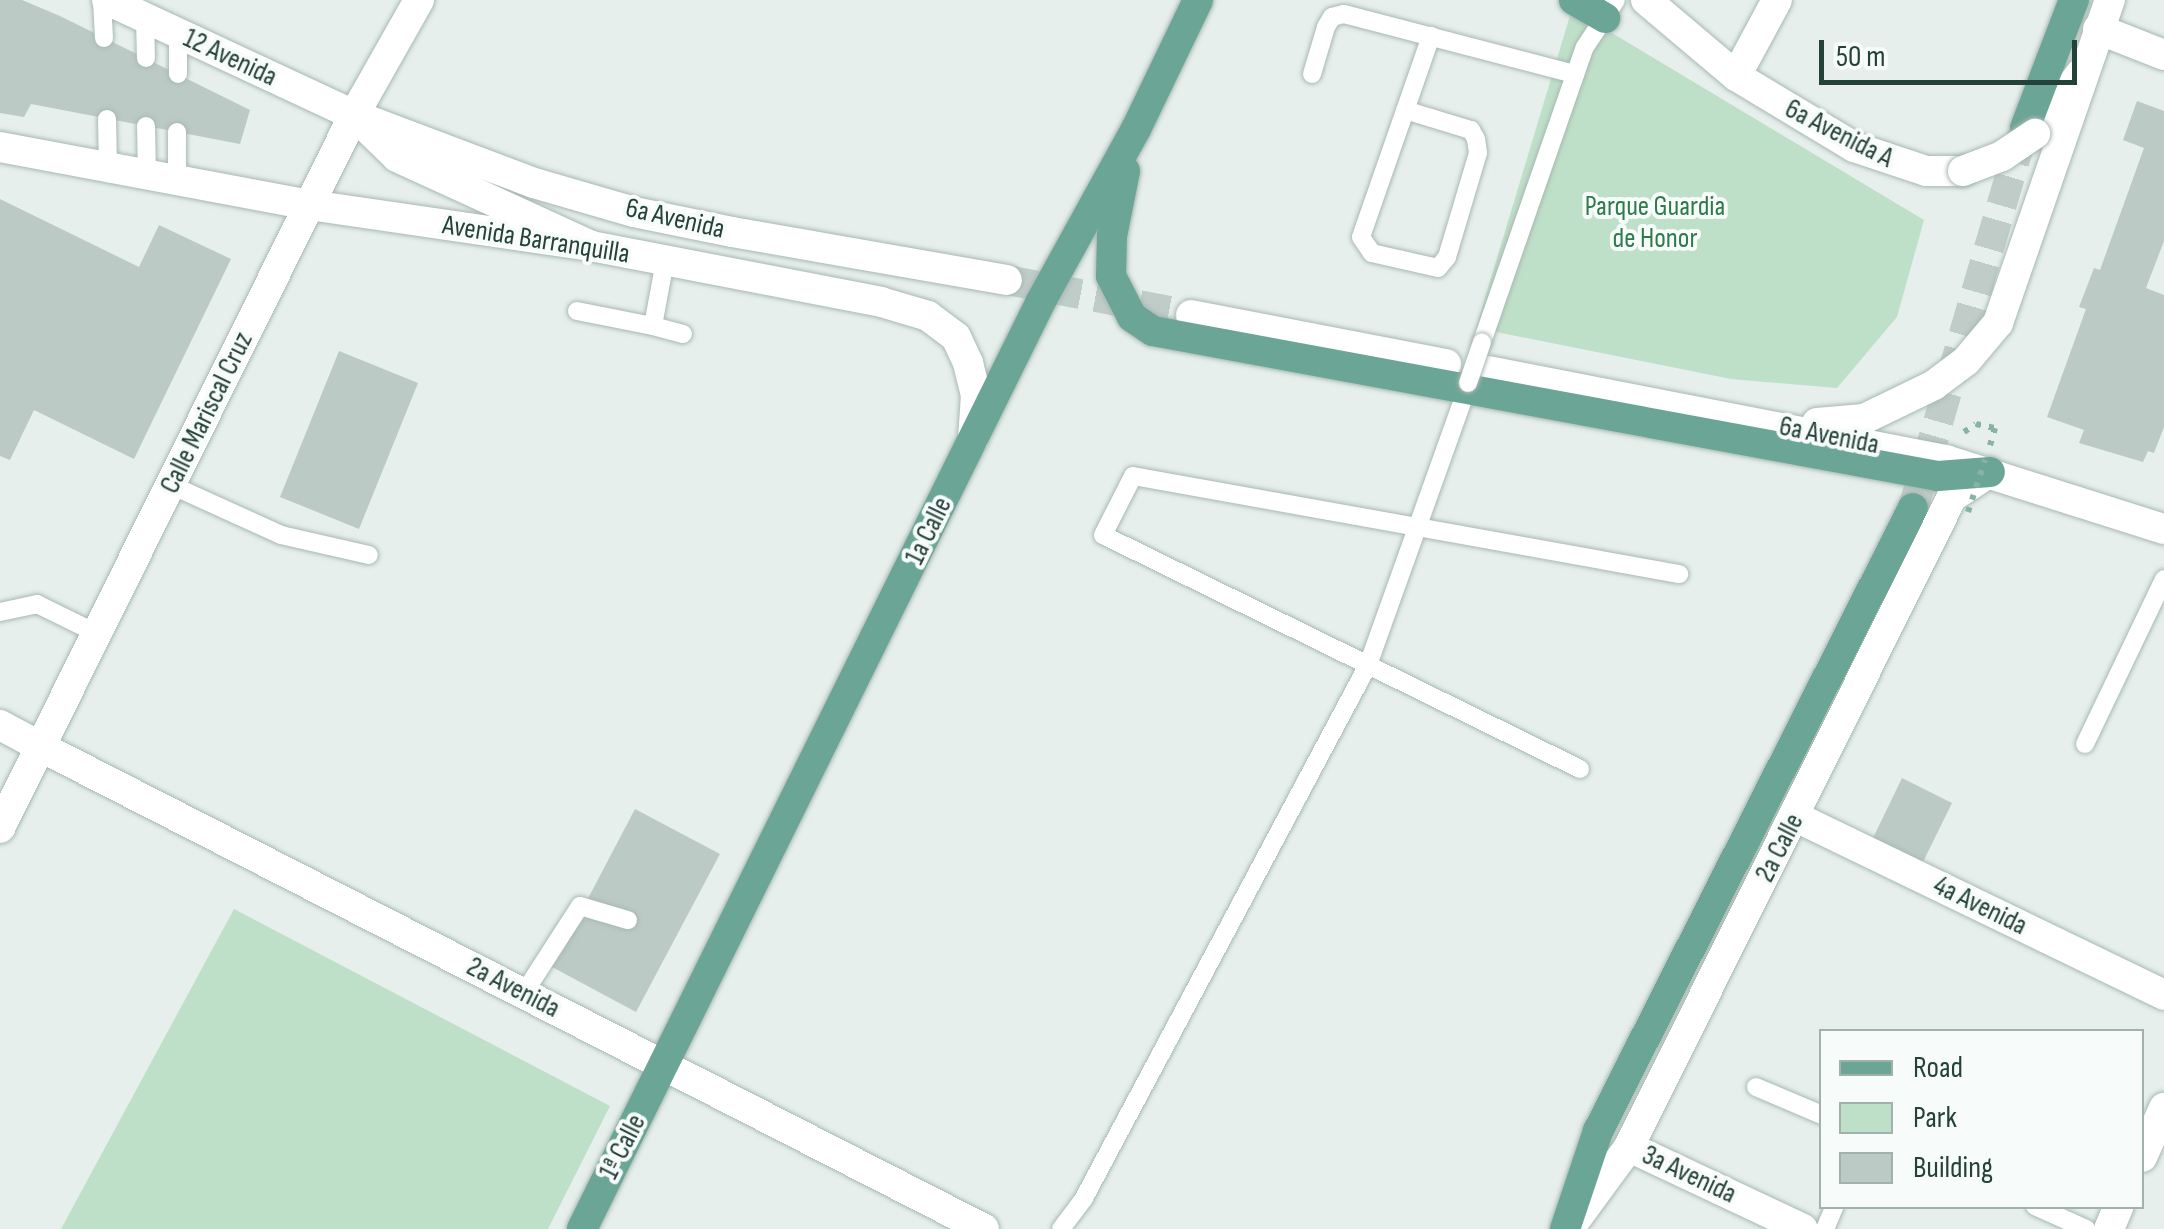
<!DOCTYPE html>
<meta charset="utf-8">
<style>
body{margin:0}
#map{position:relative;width:2164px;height:1229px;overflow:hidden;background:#e6efeb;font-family:"Sofia Sans Condensed",sans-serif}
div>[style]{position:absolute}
.green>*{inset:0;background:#bfe0c8}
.building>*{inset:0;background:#bbcac4}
.secondary-tunnel>*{height:30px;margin-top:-15px;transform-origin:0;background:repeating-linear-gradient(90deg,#bfccc8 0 30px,transparent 0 45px)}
.primary-tunnel>*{height:30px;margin-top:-15px;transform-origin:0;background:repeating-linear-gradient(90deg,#bfccc8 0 30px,transparent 0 45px)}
.path>*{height:6px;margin-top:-3px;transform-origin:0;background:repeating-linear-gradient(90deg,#86b3a5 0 5px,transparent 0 13px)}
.roads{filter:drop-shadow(0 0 2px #a8b8b2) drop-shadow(0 0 2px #a8b8b2)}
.service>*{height:18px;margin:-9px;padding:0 9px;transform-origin:9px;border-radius:9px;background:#fff}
.minor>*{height:30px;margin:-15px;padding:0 15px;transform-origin:15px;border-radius:15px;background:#fff}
.tertiary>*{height:30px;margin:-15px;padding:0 15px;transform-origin:15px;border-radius:15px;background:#fff}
.secondary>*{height:30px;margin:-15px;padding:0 15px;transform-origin:15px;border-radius:15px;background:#fff}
.primary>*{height:30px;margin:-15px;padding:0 15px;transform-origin:15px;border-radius:15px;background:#6aa596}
.path-bridge>*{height:6px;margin-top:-3px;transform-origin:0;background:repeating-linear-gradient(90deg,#86b3a5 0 5px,transparent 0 13px)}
.bridges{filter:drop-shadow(0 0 2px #a8b8b2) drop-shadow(0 0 2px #a8b8b2)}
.service-bridge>*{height:18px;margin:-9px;padding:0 9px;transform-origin:9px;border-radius:9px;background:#fff}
.tertiary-bridge>*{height:30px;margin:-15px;padding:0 15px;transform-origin:15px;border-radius:15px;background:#fff}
span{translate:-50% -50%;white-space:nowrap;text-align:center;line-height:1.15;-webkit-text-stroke:8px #f7fbf9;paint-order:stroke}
.street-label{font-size:28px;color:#24423a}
.park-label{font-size:28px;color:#2d7a4b}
.legend{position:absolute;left:1819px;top:1029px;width:325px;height:180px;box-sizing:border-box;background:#f7fbf9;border:2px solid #a3b1ad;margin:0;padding:12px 18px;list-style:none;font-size:30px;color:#24423a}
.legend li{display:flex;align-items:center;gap:20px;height:50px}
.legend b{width:50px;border:2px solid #a3b1ad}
.scale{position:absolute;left:1819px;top:40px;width:258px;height:45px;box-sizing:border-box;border:5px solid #24423a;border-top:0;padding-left:12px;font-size:30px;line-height:35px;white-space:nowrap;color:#24423a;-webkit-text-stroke:8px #f7fbf9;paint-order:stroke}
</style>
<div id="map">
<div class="green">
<i style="clip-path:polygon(1572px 9px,1924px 220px,1897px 317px,1837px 388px,1731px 379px,1476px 328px)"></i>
<i style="clip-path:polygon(234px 909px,610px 1106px,548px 1229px,61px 1229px)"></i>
</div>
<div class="building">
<i style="clip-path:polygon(0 0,22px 0,60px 16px,250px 110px,240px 144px,31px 104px,24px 117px,0 113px)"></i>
<i style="clip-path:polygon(2137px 101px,2164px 111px,2164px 241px,2146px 288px,2164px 295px,2164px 427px,2154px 453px,2148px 451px,2143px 462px,2079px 443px,2084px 430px,2047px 417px,2086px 309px,2079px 307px,2094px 268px,2100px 270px,2144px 148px,2123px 140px)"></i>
<i style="clip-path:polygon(0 199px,139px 267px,159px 225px,231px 259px,134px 459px,34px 410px,10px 460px,0 456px)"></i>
<i style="clip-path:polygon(339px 351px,418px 383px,359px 529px,280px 497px)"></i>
<i style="clip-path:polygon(1902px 778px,1952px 803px,1922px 864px,1872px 840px)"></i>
<i style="clip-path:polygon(635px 809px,720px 854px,636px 1012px,552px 967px)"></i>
</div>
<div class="secondary-tunnel">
<i style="left:1007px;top:280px;width:187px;rotate:10.8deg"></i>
</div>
<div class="primary-tunnel">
<i style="left:1913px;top:508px;width:392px;rotate:-73.7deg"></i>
</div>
<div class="path">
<i style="left:1964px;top:432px;width:14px;rotate:-34deg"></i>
<i style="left:1976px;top:424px;width:19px;rotate:12deg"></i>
<i style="left:1995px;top:428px;width:18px;rotate:106deg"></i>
</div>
<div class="roads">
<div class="service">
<i style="left:102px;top:0;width:38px;rotate:87deg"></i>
<i style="left:145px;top:18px;width:40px;rotate:88.6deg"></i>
<i style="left:178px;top:74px;width:41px;rotate:-90deg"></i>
<i style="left:1312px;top:74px;width:49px;rotate:-73.4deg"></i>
<i style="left:1326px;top:27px;width:12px;rotate:-59deg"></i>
<i style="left:1332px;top:17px;width:12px;rotate:-14deg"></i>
<i style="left:1344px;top:14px;width:239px;rotate:14.6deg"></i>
<i style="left:1405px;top:110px;width:69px;rotate:16.9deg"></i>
<i style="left:1471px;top:130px;width:10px;rotate:61deg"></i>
<i style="left:1476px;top:139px;width:14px;rotate:82deg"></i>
<i style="left:1478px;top:153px;width:109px;rotate:106.6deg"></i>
<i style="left:1447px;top:257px;width:14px;rotate:129deg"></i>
<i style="left:1438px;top:268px;width:68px;rotate:-167.2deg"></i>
<i style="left:1372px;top:253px;width:19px;rotate:-125deg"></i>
<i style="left:1361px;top:237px;width:213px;rotate:-70.8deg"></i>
<i style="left:107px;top:119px;width:48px;rotate:88.8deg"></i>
<i style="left:146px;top:126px;width:48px;rotate:88.8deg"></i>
<i style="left:177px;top:180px;width:48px;rotate:-90deg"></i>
<i style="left:665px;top:261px;width:66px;rotate:100.5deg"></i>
<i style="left:653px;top:326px;width:31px;rotate:15deg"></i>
<i style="left:577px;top:311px;width:77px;rotate:11.2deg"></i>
<i style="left:1482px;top:342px;width:312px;rotate:-70.8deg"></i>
<i style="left:1585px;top:47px;width:56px;rotate:-56.6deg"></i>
<i style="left:171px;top:485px;width:121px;rotate:24.4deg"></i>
<i style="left:281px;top:535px;width:90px;rotate:12.8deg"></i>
<i style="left:0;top:612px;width:38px;rotate:-12deg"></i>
<i style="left:37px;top:604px;width:68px;rotate:26.2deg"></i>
<i style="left:2085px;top:744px;width:183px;rotate:-64.4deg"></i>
<i style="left:1580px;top:769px;width:531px;rotate:-153.87deg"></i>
<i style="left:1103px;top:535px;width:66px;rotate:-63deg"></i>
<i style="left:1133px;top:476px;width:555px;rotate:10.18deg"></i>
<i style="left:524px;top:993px;width:103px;rotate:-57.2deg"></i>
<i style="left:580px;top:906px;width:50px;rotate:16.3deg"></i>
<i style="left:1756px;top:1087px;width:72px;rotate:23deg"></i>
<i style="left:2035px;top:1206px;width:56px;rotate:24.3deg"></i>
<i style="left:1061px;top:1229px;width:39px;rotate:-53deg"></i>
<i style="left:1084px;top:1198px;width:604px;rotate:-61.95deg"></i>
<i style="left:1368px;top:665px;width:291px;rotate:-70.3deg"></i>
<i style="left:1825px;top:1229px;width:25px;rotate:-67deg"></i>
</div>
<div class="minor">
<i style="left:2098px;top:29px;width:71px;rotate:21.5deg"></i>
<i style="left:1736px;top:76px;width:86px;rotate:-61.7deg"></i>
<i style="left:0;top:147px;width:315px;rotate:10.6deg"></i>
<i style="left:0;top:725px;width:47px;rotate:28.2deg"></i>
<i style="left:1796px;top:817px;width:409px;rotate:25.8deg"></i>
<i style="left:1629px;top:1147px;width:192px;rotate:25.2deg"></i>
<i style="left:2142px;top:1157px;width:54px;rotate:-65.8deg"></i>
<i style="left:2109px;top:1229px;width:25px;rotate:-67deg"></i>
</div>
<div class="tertiary">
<i style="left:1646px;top:0;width:118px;rotate:40.2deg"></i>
<i style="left:1736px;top:76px;width:138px;rotate:31deg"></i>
<i style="left:1854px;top:147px;width:76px;rotate:18.4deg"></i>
<i style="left:1926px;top:171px;width:37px"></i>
<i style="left:2035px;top:134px;width:76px;rotate:-53deg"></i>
<i style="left:310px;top:205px;width:284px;rotate:8.3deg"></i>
<i style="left:591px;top:246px;width:295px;rotate:10.9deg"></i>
<i style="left:881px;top:302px;width:49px;rotate:16.6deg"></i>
<i style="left:928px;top:316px;width:35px;rotate:37deg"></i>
<i style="left:956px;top:337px;width:29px;rotate:65deg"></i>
<i style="left:968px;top:363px;width:33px;rotate:76deg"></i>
<i style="left:976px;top:395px;width:44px;rotate:93.9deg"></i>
<i style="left:41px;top:747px;width:1059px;rotate:27.07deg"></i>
<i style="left:0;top:828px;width:796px;rotate:-63.6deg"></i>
<i style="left:354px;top:115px;width:132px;rotate:-60.5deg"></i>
<i style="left:1569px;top:1229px;width:102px;rotate:-53.8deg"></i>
<i style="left:1629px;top:1147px;width:726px;rotate:-63.58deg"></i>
<i style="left:1952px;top:497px;width:45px;rotate:-33.3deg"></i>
</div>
<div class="secondary">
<i style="left:107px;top:0;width:272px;rotate:25deg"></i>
<i style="left:354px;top:115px;width:192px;rotate:20.7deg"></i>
<i style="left:534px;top:183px;width:104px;rotate:16.2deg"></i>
<i style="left:634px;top:212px;width:100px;rotate:11.5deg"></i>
<i style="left:732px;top:232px;width:279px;rotate:9.9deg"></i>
<i style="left:363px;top:124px;width:47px;rotate:44.1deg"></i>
<i style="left:397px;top:157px;width:213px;rotate:24.6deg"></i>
<i style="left:1191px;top:315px;width:260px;rotate:10.9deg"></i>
<i style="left:1488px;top:371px;width:467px;rotate:11deg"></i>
<i style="left:1946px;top:460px;width:229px;rotate:17.6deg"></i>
<i style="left:1817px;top:423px;width:47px;rotate:-4.9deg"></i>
<i style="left:1864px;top:419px;width:78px;rotate:-25.9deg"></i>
<i style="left:1934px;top:385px;width:40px;rotate:-37deg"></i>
<i style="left:1966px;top:361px;width:50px;rotate:-49.9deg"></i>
<i style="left:1998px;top:323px;width:342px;rotate:-70.9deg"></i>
</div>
<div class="primary">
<i style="left:1574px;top:0;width:36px;rotate:30deg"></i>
<i style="left:2025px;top:128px;width:137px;rotate:-69.1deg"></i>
<i style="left:1125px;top:171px;width:66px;rotate:101.3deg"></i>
<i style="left:1112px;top:236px;width:40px;rotate:91.4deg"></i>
<i style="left:1111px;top:276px;width:46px;rotate:62.9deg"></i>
<i style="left:1132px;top:317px;width:25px;rotate:34deg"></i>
<i style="left:1153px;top:331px;width:798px;rotate:10.47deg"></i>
<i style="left:1938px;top:476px;width:52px;rotate:-4.4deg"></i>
<i style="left:582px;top:1229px;width:1035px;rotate:-63.68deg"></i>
<i style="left:1041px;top:301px;width:196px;rotate:-61.1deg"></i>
<i style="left:1136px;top:129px;width:143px;rotate:-64.3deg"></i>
<i style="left:1565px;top:1229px;width:103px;rotate:-71.4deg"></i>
<i style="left:1598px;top:1131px;width:698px;rotate:-63.18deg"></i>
</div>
</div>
<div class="path-bridge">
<i style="left:1968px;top:512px;width:55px;rotate:-71.9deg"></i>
</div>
<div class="bridges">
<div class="service-bridge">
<i style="left:1468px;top:383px;width:43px;rotate:-71.1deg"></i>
</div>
<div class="tertiary-bridge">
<i style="left:1963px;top:171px;width:42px;rotate:-21deg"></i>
<i style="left:2002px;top:156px;width:40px;rotate:-34deg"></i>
</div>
</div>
<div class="street-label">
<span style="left:230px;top:58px;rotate:25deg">12 Avenida</span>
<span style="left:1839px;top:134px;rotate:27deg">6a Avenida A</span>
<span style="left:675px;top:219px;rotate:13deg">6a Avenida</span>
<span style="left:536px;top:240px;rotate:9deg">Avenida Barranquilla</span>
<span style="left:207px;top:413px;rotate:-64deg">Calle Mariscal Cruz</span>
<span style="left:1829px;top:436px;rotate:11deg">6a Avenida</span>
<span style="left:929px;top:531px;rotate:-64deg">1a Calle</span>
<span style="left:1780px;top:848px;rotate:-63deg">2a Calle</span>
<span style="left:1980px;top:906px;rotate:26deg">4a Avenida</span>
<span style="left:513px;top:988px;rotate:27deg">2a Avenida</span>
<span style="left:623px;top:1147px;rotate:-63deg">1ª Calle</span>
<span style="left:1689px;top:1175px;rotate:25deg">3a Avenida</span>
</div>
<div class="park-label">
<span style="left:1655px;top:223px">Parque Guardia<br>de Honor</span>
</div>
<ul class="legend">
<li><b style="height:12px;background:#6aa596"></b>Road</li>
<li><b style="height:28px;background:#bfe0c8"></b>Park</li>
<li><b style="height:28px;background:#bbcac4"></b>Building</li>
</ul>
<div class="scale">50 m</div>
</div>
